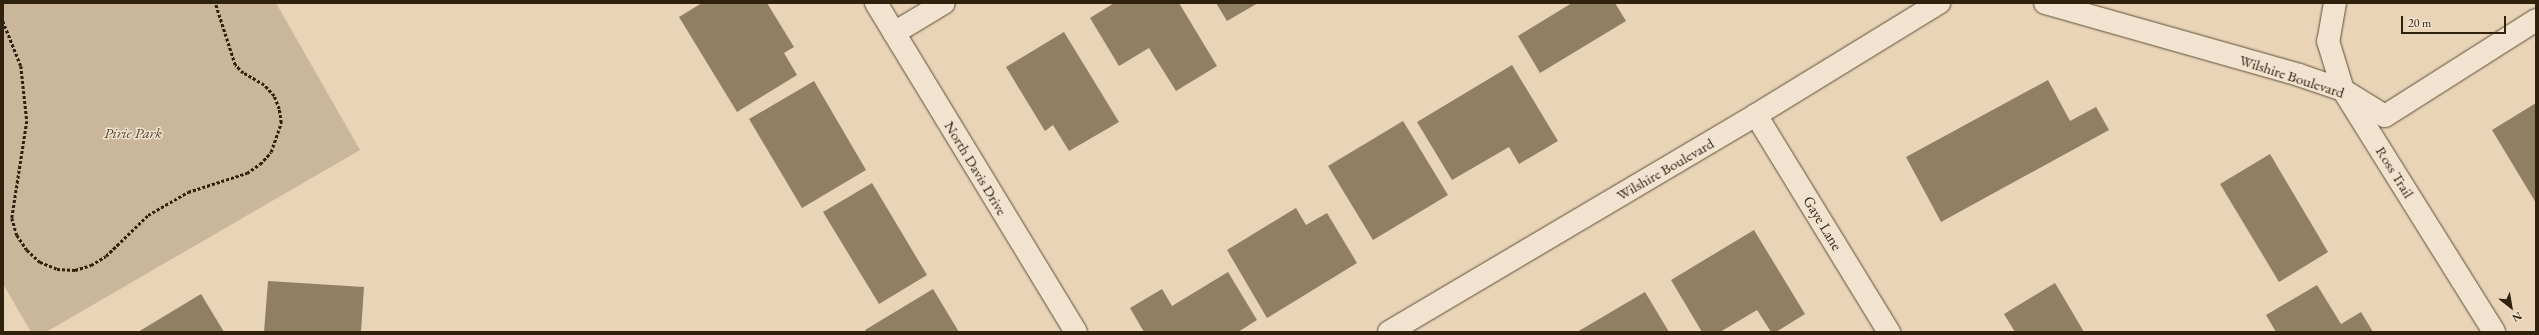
<!DOCTYPE html>
<style>
body{margin:0}
#map{position:relative;width:2539px;height:335px;overflow:hidden;background:#e9d4b7;font-family:"EB Garamond",serif}
div>[style]{position:absolute}
.green>*{inset:0;background:#cab69a}
.building>*{inset:0;background:#907e65}
.path>*{height:2.5px;margin-top:-1.25px;transform-origin:0;background:repeating-linear-gradient(90deg,#30210d 0 3px,transparent 0 5px)}
.roads{filter:drop-shadow(0 0 1px #5e4e38) drop-shadow(0 0 1px #5e4e38)}
.minor>*{height:22px;margin:-11px;padding:0 11px;transform-origin:11px;border-radius:11px;background:#f1e3d0}
span{translate:-50% -50%;white-space:nowrap;text-align:center;line-height:1.15;-webkit-text-stroke:3px #f1e3d0;paint-order:stroke}
.street-label{font-size:15px;color:#30210d}
.park-label{font-size:15px;color:#564630;font-style:italic}
.frame{position:absolute;inset:0;border:4px solid #30210d;pointer-events:none}
.north{position:absolute;left:2491px;top:287px;width:40px;height:40px;-webkit-text-stroke:3px #f1e3d0;paint-order:stroke;rotate:149deg;font-size:11px;font-weight:700;line-height:16px;text-align:center;color:#30210d}
.north::after{content:'';display:block;margin:auto;width:14px;height:18px;background:#30210d;clip-path:polygon(50% 0,100% 100%,50% 72%,0 100%)}
.scale{position:absolute;left:2401px;top:16px;width:105px;height:18px;box-sizing:border-box;border:2px solid #30210d;border-top:0;padding-left:5px;font-size:12px;line-height:14px;white-space:nowrap;color:#30210d;-webkit-text-stroke:3px #f1e3d0;paint-order:stroke}
</style>
<div id="map">
<div class="green">
<i style="clip-path:polygon(3px 3px,276px 3px,360px 150px,46px 332px,31px 332px,3px 284px)"></i>
</div>
<div class="building">
<i style="clip-path:polygon(702px 3px,767px 3px,794px 47px,784px 53px,797px 75px,737px 112px,679px 17px)"></i>
<i style="clip-path:polygon(1114px 3px,1179px 3px,1217px 66px,1176px 91px,1149px 48px,1119px 66px,1090px 18px)"></i>
<i style="clip-path:polygon(1216px 3px,1258px 3px,1227px 21px)"></i>
<i style="clip-path:polygon(1572px 3px,1615px 3px,1626px 21px,1540px 73px,1518px 36px)"></i>
<i style="clip-path:polygon(1064px 32px,1119px 122px,1069px 151px,1053px 125px,1045px 131px,1006px 67px)"></i>
<i style="clip-path:polygon(1512px 65px,1558px 141px,1519px 164px,1509px 147px,1452px 180px,1417px 122px)"></i>
<i style="clip-path:polygon(2048px 80px,2070px 121px,2096px 107px,2109px 130px,1941px 222px,1906px 157px)"></i>
<i style="clip-path:polygon(814px 81px,866px 170px,802px 208px,749px 119px)"></i>
<i style="clip-path:polygon(2536px 103px,2536px 203px,2492px 130px)"></i>
<i style="clip-path:polygon(1403px 121px,1448px 195px,1373px 240px,1328px 166px)"></i>
<i style="clip-path:polygon(2270px 154px,2328px 252px,2279px 282px,2220px 184px)"></i>
<i style="clip-path:polygon(872px 183px,927px 275px,879px 304px,823px 212px)"></i>
<i style="clip-path:polygon(1296px 208px,1306px 225px,1327px 213px,1357px 263px,1267px 318px,1227px 250px)"></i>
<i style="clip-path:polygon(1754px 230px,1805px 314px,1776px 332px,1771px 332px,1757px 310px,1720px 332px,1702px 332px,1671px 280px)"></i>
<i style="clip-path:polygon(1228px 272px,1257px 320px,1238px 332px,1144px 332px,1130px 308px,1162px 289px,1172px 306px)"></i>
<i style="clip-path:polygon(268px 281px,364px 287px,361px 332px,264px 332px)"></i>
<i style="clip-path:polygon(2055px 283px,2084px 332px,2015px 332px,2004px 314px)"></i>
<i style="clip-path:polygon(2317px 285px,2341px 324px,2361px 312px,2373px 332px,2276px 332px,2266px 315px)"></i>
<i style="clip-path:polygon(933px 289px,959px 332px,867px 332px,865px 330px)"></i>
<i style="clip-path:polygon(1645px 292px,1669px 332px,1577px 332px)"></i>
<i style="clip-path:polygon(201px 294px,224px 332px,138px 332px)"></i>
</div>
<div class="path">
<i style="left:3px;top:21px;width:48px;rotate:68.2deg"></i>
<i style="left:21px;top:66px;width:55px;rotate:83.8deg"></i>
<i style="left:27px;top:121px;width:98px;rotate:98.8deg"></i>
<i style="left:12px;top:218px;width:18px;rotate:74deg"></i>
<i style="left:17px;top:235px;width:18px;rotate:56deg"></i>
<i style="left:27px;top:250px;width:18px;rotate:43deg"></i>
<i style="left:40px;top:262px;width:18px;rotate:22deg"></i>
<i style="left:57px;top:269px;width:18px;rotate:3deg"></i>
<i style="left:75px;top:270px;width:17px;rotate:-17deg"></i>
<i style="left:91px;top:265px;width:17px;rotate:-31deg"></i>
<i style="left:106px;top:256px;width:59px;rotate:-44.3deg"></i>
<i style="left:148px;top:215px;width:46px;rotate:-29.9deg"></i>
<i style="left:188px;top:192px;width:62px;rotate:-17.9deg"></i>
<i style="left:247px;top:173px;width:16px;rotate:-35deg"></i>
<i style="left:260px;top:164px;width:16px;rotate:-47deg"></i>
<i style="left:271px;top:152px;width:31px;rotate:-71deg"></i>
<i style="left:281px;top:123px;width:14px;rotate:-98deg"></i>
<i style="left:279px;top:109px;width:14px;rotate:-111deg"></i>
<i style="left:274px;top:96px;width:15px;rotate:-132deg"></i>
<i style="left:264px;top:85px;width:24px;rotate:-150deg"></i>
<i style="left:243px;top:73px;width:11px;rotate:-135deg"></i>
<i style="left:235px;top:65px;width:65px;rotate:-107.9deg"></i>
</div>
<div class="roads">
<div class="minor">
<i style="left:876px;top:3px;width:385px;rotate:58.7deg"></i>
<i style="left:2045px;top:3px;width:264px;rotate:15.8deg"></i>
<i style="left:2299px;top:75px;width:46px;rotate:18.8deg"></i>
<i style="left:2343px;top:90px;width:49px;rotate:31.8deg"></i>
<i style="left:2385px;top:116px;width:179px;rotate:-32.4deg"></i>
<i style="left:2335px;top:3px;width:39px;rotate:100deg"></i>
<i style="left:2328px;top:41px;width:51px;rotate:73deg"></i>
<i style="left:2343px;top:90px;width:285px;rotate:58deg"></i>
<i style="left:894px;top:33px;width:58px;rotate:-31deg"></i>
<i style="left:1756px;top:115px;width:255px;rotate:58.5deg"></i>
<i style="left:1389px;top:332px;width:426px;rotate:-30.6deg"></i>
<i style="left:1756px;top:115px;width:215px;rotate:-31.5deg"></i>
</div>
</div>
<div class="street-label">
<span style="left:2292px;top:76px;rotate:18deg">Wilshire Boulevard</span>
<span style="left:976px;top:168px;rotate:59deg">North Davis Drive</span>
<span style="left:1665px;top:169px;rotate:-30deg">Wilshire Boulevard</span>
<span style="left:2395px;top:172px;rotate:58deg">Ross Trail</span>
<span style="left:1823px;top:223px;rotate:59deg">Gaye Lane</span>
</div>
<div class="park-label">
<span style="left:133px;top:133px">Pirie Park</span>
</div>
<div class="frame"></div>
<div class="north">N</div>
<div class="scale">20 m</div>
</div>
